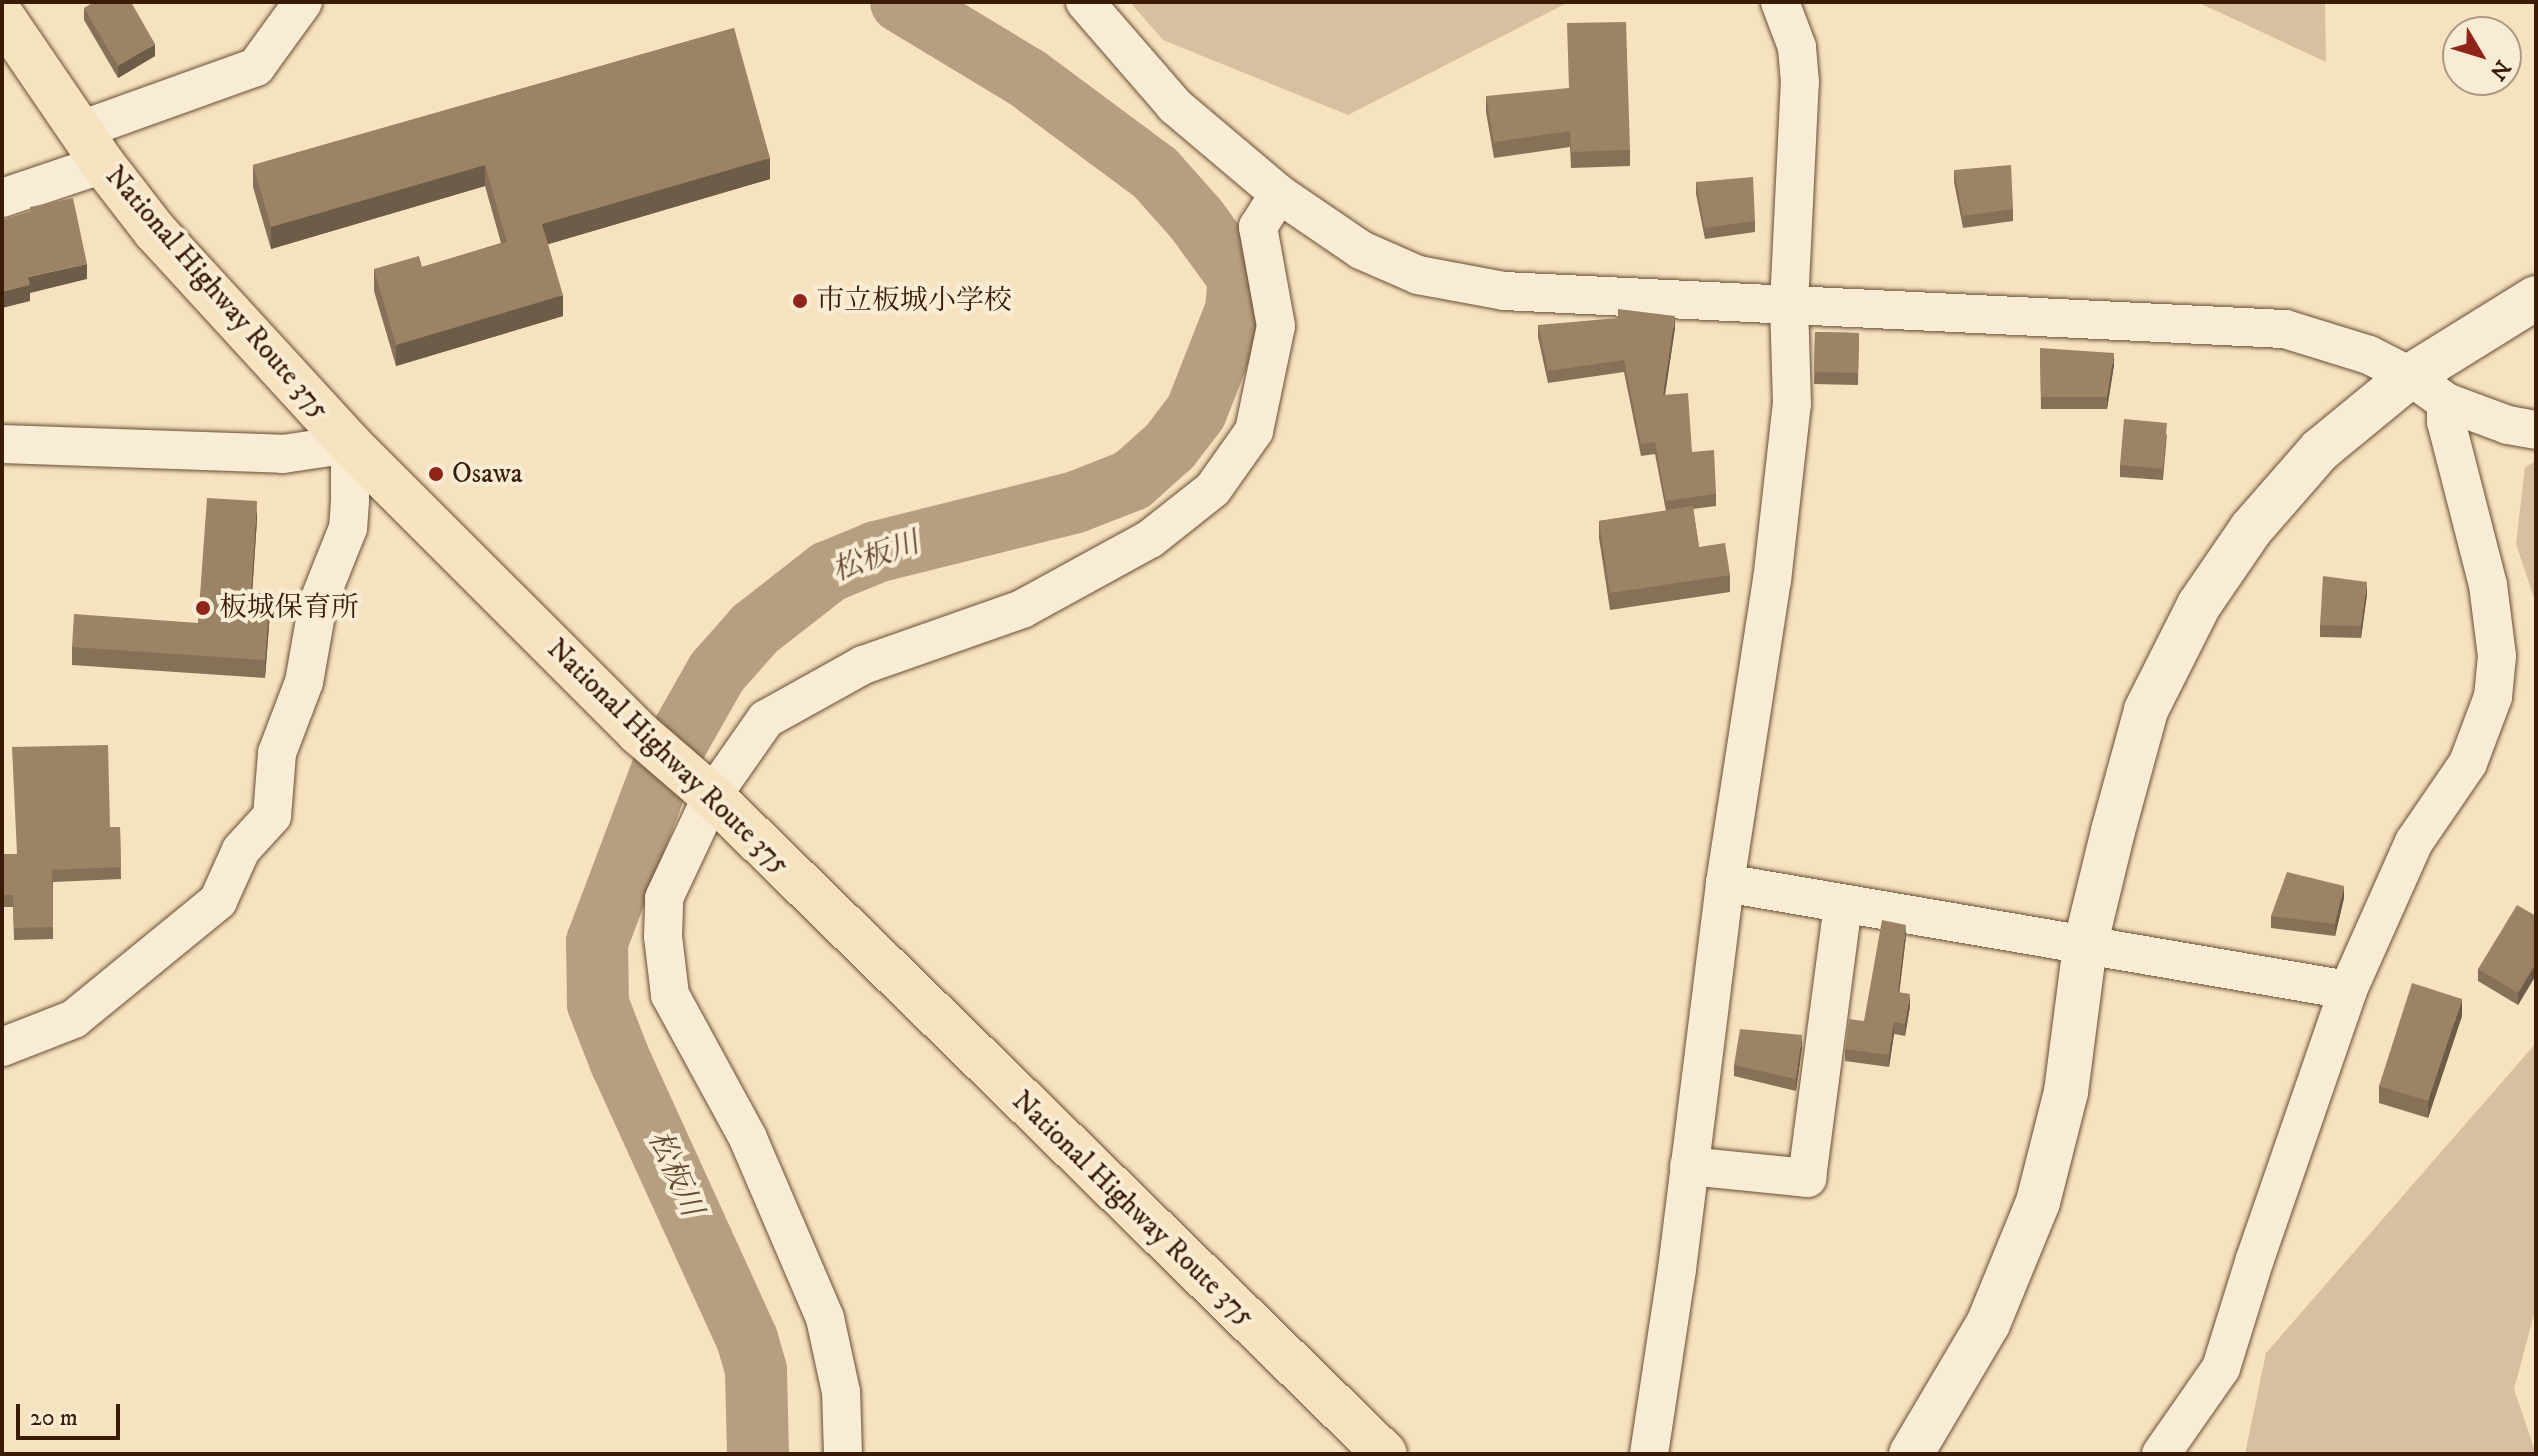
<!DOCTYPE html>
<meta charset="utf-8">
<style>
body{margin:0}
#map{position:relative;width:2538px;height:1456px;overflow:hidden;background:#f6e2bf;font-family:"IM FELL DW Pica","Noto Serif JP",serif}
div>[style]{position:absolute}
.green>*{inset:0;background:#d6c0a0}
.river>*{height:62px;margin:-31px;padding:0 31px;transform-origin:31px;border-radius:31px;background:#b69f80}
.roads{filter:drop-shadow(0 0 2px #694e34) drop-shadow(0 0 2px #694e34)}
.street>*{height:38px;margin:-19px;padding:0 19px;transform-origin:19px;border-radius:19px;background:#f9ecd5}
.secondary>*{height:44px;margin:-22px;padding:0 22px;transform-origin:22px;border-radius:22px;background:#f9ecd5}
.highway>*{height:44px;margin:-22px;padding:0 22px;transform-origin:22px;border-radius:22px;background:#f6e2bf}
.wall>*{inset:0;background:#867158}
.shaded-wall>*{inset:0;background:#6d5c47}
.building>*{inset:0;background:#9c8366}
.dots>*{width:22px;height:22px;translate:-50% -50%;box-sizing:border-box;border:4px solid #f9ecd5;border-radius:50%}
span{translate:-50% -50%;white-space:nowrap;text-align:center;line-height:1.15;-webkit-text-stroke:8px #f9ecd5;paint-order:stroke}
.street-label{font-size:28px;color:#3a1c06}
.poi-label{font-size:28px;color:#3a1c06}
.left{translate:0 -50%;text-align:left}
.water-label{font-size:30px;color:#654a31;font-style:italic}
.frame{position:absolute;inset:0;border:4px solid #3a1c06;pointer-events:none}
.north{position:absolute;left:2442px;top:16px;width:80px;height:80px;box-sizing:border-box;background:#f9ecd5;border:2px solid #ad9982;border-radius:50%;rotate:128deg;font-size:22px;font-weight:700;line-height:32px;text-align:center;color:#3a1c06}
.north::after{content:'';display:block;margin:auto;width:28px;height:36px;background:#8f2418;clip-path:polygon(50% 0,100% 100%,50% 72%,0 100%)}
.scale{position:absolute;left:16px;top:1404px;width:104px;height:36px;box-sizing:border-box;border:4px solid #3a1c06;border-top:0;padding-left:10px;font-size:24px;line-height:28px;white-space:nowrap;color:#3a1c06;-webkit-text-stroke:6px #f9ecd5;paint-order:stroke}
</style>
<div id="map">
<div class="green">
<i style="clip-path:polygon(1130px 2px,1569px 2px,1348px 115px,1163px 40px)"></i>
<i style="clip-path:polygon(2197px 2px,2325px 2px,2326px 62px)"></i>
<i style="clip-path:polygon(2536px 461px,2536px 604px,2516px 544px,2525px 467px)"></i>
<i style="clip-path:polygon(2536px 1043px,2536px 1307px,2514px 1389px,2536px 1454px,2245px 1454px,2266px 1353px)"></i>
</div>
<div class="river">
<i style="left:758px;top:1454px;width:84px;rotate:-91.4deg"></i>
<i style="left:756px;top:1370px;width:32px;rotate:-106deg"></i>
<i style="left:747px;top:1339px;width:303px;rotate:-114.5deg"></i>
<i style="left:621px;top:1063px;width:63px;rotate:-111.3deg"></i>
<i style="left:598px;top:1004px;width:62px;rotate:-90.9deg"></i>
<i style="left:597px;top:942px;width:187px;rotate:-69.3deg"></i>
<i style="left:663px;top:767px;width:109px;rotate:-60.4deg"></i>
<i style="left:717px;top:672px;width:57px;rotate:-48.5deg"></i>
<i style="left:755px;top:629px;width:93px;rotate:-38deg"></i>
<i style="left:828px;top:572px;width:52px;rotate:-22.6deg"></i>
<i style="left:876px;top:552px;width:206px;rotate:-14deg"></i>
<i style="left:1076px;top:502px;width:60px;rotate:-21.4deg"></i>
<i style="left:1132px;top:480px;width:51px;rotate:-41.8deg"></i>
<i style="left:1170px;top:446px;width:43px;rotate:-52.6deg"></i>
<i style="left:1196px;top:412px;width:110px;rotate:-68.6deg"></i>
<i style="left:1236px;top:310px;width:32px;rotate:-85deg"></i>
<i style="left:1239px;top:278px;width:73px;rotate:-126.1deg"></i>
<i style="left:1196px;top:219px;width:62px;rotate:-131.7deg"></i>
<i style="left:1155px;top:173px;width:159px;rotate:-143.4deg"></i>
<i style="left:1027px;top:78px;width:147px;rotate:-148.9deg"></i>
</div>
<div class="roads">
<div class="street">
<i style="left:1085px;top:2px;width:138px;rotate:49.1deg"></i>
<i style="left:1175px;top:106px;width:136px;rotate:40.2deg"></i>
<i style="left:1279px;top:194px;width:99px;rotate:34.3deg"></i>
<i style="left:1361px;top:250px;width:62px;rotate:23.7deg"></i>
<i style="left:1418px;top:275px;width:87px;rotate:10.5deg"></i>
<i style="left:1504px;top:291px;width:782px;rotate:2.79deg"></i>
<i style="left:2285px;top:329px;width:88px;rotate:17.2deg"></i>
<i style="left:2369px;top:355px;width:46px;rotate:27.1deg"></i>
<i style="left:2410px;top:376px;width:44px;rotate:35.8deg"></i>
<i style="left:2446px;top:402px;width:66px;rotate:20.4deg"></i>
<i style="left:2508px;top:425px;width:28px;rotate:10deg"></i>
<i style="left:81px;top:130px;width:186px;rotate:-19.8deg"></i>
<i style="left:256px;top:67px;width:80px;rotate:-54.1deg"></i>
<i style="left:2px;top:198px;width:107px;rotate:-18.6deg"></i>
<i style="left:2px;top:444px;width:281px;rotate:2deg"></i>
<i style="left:283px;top:454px;width:68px;rotate:-8.5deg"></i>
<i style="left:350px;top:444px;width:57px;rotate:90deg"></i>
<i style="left:350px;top:501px;width:27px;rotate:94deg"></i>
<i style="left:348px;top:528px;width:81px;rotate:111.8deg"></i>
<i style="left:318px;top:603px;width:80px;rotate:100deg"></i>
<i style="left:304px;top:682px;width:76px;rotate:110.8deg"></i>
<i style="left:277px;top:753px;width:63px;rotate:94.5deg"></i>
<i style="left:272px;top:816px;width:46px;rotate:132.4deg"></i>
<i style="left:241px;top:850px;width:56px;rotate:114.3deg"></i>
<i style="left:218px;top:901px;width:186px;rotate:140.7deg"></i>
<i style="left:74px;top:1019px;width:77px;rotate:158.7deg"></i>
<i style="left:1725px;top:883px;width:632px;rotate:9.75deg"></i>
<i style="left:1689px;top:1166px;width:119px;rotate:5.8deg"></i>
<i style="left:1807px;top:1178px;width:275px;rotate:-82.5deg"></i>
<i style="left:843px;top:1454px;width:62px;rotate:-91.8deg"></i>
<i style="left:841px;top:1392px;width:76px;rotate:-102.2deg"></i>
<i style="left:825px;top:1318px;width:196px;rotate:-113.2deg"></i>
<i style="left:748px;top:1138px;width:163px;rotate:-118.6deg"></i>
<i style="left:670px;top:995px;width:59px;rotate:-96.8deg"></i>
<i style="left:663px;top:936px;width:38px;rotate:-88deg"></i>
<i style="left:664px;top:898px;width:113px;rotate:-64.8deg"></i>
<i style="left:712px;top:796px;width:94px;rotate:-55deg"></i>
<i style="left:766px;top:719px;width:111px;rotate:-29.1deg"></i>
<i style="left:863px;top:665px;width:169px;rotate:-19.4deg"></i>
<i style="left:1022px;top:609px;width:146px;rotate:-28.7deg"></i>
<i style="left:1150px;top:539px;width:80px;rotate:-38.4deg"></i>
<i style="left:1213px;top:489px;width:71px;rotate:-54.7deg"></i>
<i style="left:1254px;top:431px;width:107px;rotate:-78.2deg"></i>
<i style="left:1276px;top:326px;width:101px;rotate:-100.3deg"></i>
<i style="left:1258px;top:227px;width:39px;rotate:-58deg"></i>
<i style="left:1649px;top:1454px;width:187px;rotate:-81.4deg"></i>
<i style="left:1677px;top:1269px;width:389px;rotate:-82.9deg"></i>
<i style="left:1725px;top:883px;width:306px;rotate:-81.2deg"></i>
<i style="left:1772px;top:581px;width:178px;rotate:-83.6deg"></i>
<i style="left:1792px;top:404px;width:100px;rotate:-91.7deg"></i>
<i style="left:1789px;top:304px;width:222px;rotate:-87.2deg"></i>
<i style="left:1800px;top:82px;width:35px;rotate:-95deg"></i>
<i style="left:1797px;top:47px;width:48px;rotate:-110.7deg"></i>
<i style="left:2161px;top:1454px;width:105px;rotate:-55.1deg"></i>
<i style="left:2221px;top:1368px;width:114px;rotate:-72.7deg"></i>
<i style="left:2255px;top:1259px;width:285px;rotate:-70.9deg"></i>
<i style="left:2348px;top:990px;width:162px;rotate:-66deg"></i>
<i style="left:2414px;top:842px;width:96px;rotate:-55.6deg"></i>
<i style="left:2468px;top:763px;width:71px;rotate:-69.3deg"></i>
<i style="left:2493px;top:697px;width:41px;rotate:-84.4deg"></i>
<i style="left:2497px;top:656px;width:72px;rotate:-97.2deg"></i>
<i style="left:2488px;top:585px;width:168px;rotate:-104.4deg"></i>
<i style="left:2446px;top:422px;width:20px;rotate:-90deg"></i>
</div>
<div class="secondary">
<i style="left:1911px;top:1454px;width:151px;rotate:-59.4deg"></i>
<i style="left:1988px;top:1324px;width:132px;rotate:-67.7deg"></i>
<i style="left:2038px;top:1202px;width:114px;rotate:-75.7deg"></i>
<i style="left:2066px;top:1092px;width:147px;rotate:-82.6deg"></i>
<i style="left:2085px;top:946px;width:118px;rotate:-76.3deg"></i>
<i style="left:2113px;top:831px;width:125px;rotate:-74.7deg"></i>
<i style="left:2146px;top:710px;width:118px;rotate:-63.2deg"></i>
<i style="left:2199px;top:605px;width:92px;rotate:-55.6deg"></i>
<i style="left:2251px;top:529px;width:105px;rotate:-48.9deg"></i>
<i style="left:2320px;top:450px;width:117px;rotate:-39.4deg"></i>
<i style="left:2410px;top:376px;width:148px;rotate:-31.8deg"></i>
</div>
<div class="highway">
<i style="left:2px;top:16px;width:179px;rotate:55.7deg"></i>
<i style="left:103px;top:164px;width:85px;rotate:52.2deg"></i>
<i style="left:155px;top:231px;width:289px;rotate:47.5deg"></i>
<i style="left:350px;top:444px;width:409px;rotate:45deg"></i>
<i style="left:639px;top:733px;width:96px;rotate:40.8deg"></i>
<i style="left:712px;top:796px;width:941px;rotate:44.35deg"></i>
</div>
</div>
<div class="wall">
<i style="clip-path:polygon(84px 8px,155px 56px,118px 78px,84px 20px)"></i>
<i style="clip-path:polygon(734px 28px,770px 179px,548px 244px,563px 316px,396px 366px,374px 291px,374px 269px,422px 267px,501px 243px,485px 186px,271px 249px,253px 187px,253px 165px)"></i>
<i style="clip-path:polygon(1486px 96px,1630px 150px,1630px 166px,1571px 168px,1570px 147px,1494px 158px,1486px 112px)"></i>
<i style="clip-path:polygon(1954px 170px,2013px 209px,2013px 221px,1963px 228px,1954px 182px)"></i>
<i style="clip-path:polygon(1696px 182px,1755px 221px,1755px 232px,1705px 239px,1696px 194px)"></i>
<i style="clip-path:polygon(1538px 325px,1675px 328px,1665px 395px,1692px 452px,1716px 494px,1716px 506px,1693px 509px,1699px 547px,1730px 575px,1730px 592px,1610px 610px,1599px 538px,1599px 521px,1666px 511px,1655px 454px,1641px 456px,1624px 372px,1548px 383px,1538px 337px)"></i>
<i style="clip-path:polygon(1815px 332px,1859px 333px,1858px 385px,1814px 384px)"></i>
<i style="clip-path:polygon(2040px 348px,2114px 365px,2107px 409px,2041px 409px)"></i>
<i style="clip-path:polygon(2167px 434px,2163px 480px,2120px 477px,2120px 465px)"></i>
<i style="clip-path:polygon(257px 519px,252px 593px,270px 612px,265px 678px,72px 665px,72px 647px,198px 623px)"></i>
<i style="clip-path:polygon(2367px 594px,2361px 638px,2320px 637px,2320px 625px)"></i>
<i style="clip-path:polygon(110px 827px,120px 827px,121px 879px,53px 882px,53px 939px,14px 940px,13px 907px,2px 907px,2px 854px,16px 854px)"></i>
<i style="clip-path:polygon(2344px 898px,2335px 936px,2271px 928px,2271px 916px)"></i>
<i style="clip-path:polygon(2536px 916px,2536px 975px,2518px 1005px,2478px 981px,2478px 969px)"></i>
<i style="clip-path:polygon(1906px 936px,1899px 992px,1910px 1006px,1905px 1036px,1894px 1034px,1889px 1067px,1845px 1061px,1845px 1049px,1864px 1021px)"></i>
<i style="clip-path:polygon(2462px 1016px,2428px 1118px,2379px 1103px,2379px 1086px)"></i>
<i style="clip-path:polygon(1802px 1047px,1796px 1091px,1734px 1076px,1734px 1065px)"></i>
</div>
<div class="shaded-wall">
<i style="clip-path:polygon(155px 44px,155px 56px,118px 78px,118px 66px)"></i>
<i style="clip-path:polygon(770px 158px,770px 179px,542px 246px,542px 224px)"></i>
<i style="clip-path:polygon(485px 165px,485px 186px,271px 249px,271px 227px)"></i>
<i style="clip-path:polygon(87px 264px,87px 279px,30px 293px,30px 301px,2px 308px,2px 292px,28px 277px)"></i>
<i style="clip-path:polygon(563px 295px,563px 316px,396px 366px,396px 345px)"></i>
<i style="clip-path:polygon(1675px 316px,1675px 328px,1663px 407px,1663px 395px)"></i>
<i style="clip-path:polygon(2114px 353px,2114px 365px,2107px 409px,2107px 397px)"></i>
<i style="clip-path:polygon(257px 501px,257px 519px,251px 611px,251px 593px)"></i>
<i style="clip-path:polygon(2367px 582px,2367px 594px,2361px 638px,2361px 626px)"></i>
<i style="clip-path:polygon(270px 594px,270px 612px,265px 678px,265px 660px)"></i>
<i style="clip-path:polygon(2344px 886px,2344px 898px,2335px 936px,2335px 924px)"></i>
<i style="clip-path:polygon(1906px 925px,1906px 936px,1898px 1004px,1898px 992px)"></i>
<i style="clip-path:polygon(2536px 963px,2536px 975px,2518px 1005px,2518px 993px)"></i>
<i style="clip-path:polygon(1910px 994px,1910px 1006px,1905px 1036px,1905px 1024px)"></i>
<i style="clip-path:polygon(2462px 999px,2462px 1016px,2428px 1118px,2428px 1101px)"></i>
<i style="clip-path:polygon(1894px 1022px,1894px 1034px,1889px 1067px,1889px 1055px)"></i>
<i style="clip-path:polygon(1802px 1035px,1802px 1047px,1796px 1091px,1796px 1079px)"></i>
</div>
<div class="building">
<i style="clip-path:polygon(94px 2px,131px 2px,155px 44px,118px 66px,84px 8px)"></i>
<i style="clip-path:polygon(1626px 22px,1630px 150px,1571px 152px,1570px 131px,1494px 142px,1486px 96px,1569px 88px,1567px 23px)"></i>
<i style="clip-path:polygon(734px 28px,770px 158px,542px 224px,563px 295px,396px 345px,374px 269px,419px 256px,422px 267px,507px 242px,485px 165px,271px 227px,253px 165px)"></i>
<i style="clip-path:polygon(2011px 165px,2013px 209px,1963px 216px,1954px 170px)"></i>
<i style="clip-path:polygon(1753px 177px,1755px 221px,1705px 228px,1696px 182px)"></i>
<i style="clip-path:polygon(73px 198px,87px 264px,28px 277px,30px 285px,2px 292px,2px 220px,31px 211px,30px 207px)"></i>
<i style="clip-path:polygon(1618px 309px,1675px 316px,1663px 395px,1688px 393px,1692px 452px,1714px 450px,1716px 494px,1666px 501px,1655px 442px,1641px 444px,1624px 360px,1548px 371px,1538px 325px,1618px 318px)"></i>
<i style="clip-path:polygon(1815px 332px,1859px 333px,1858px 373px,1814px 372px)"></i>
<i style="clip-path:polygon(2040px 348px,2114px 353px,2107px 397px,2041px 397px)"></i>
<i style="clip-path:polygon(2124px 419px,2167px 423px,2163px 469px,2120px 465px)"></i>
<i style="clip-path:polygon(207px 498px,257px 501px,251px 593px,270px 594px,265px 660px,72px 647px,74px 614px,198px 623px)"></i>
<i style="clip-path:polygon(1693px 506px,1699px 547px,1725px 543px,1730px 575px,1610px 593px,1599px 521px)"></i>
<i style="clip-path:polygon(2323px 576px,2367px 582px,2361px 626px,2320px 625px)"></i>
<i style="clip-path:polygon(108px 745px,110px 827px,120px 827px,121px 867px,52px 870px,53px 927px,14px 928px,13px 895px,2px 895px,2px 854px,17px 854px,12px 747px)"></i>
<i style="clip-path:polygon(2287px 872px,2344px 886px,2335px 924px,2271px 916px)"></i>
<i style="clip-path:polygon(2517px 905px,2536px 916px,2536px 963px,2518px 993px,2478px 969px)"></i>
<i style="clip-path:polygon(1882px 920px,1906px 925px,1898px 992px,1910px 994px,1905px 1024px,1894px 1022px,1889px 1055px,1845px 1049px,1849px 1019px,1864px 1021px)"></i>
<i style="clip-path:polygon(2412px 983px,2462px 999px,2428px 1101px,2379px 1086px)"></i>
<i style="clip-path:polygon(1740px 1029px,1802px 1035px,1796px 1079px,1734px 1065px)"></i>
</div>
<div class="dots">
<i style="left:800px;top:301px;background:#8f2418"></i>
<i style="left:436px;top:474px;background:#8f2418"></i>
<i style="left:203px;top:608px;background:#8f2418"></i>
</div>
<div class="street-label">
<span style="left:217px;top:293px;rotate:49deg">National Highway Route 375</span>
<span style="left:668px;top:757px;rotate:44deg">National Highway Route 375</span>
<span style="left:1133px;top:1209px;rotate:44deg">National Highway Route 375</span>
</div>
<div class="poi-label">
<span class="left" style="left:816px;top:301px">市立板城小学校</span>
<span class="left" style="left:452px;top:474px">Osawa</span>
<span class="left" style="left:219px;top:608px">板城保育所</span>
</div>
<div class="water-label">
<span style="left:876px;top:558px;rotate:-20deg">松板川</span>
<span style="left:674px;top:1174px;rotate:66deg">松板川</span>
</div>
<div class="frame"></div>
<div class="north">N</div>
<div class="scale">20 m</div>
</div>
